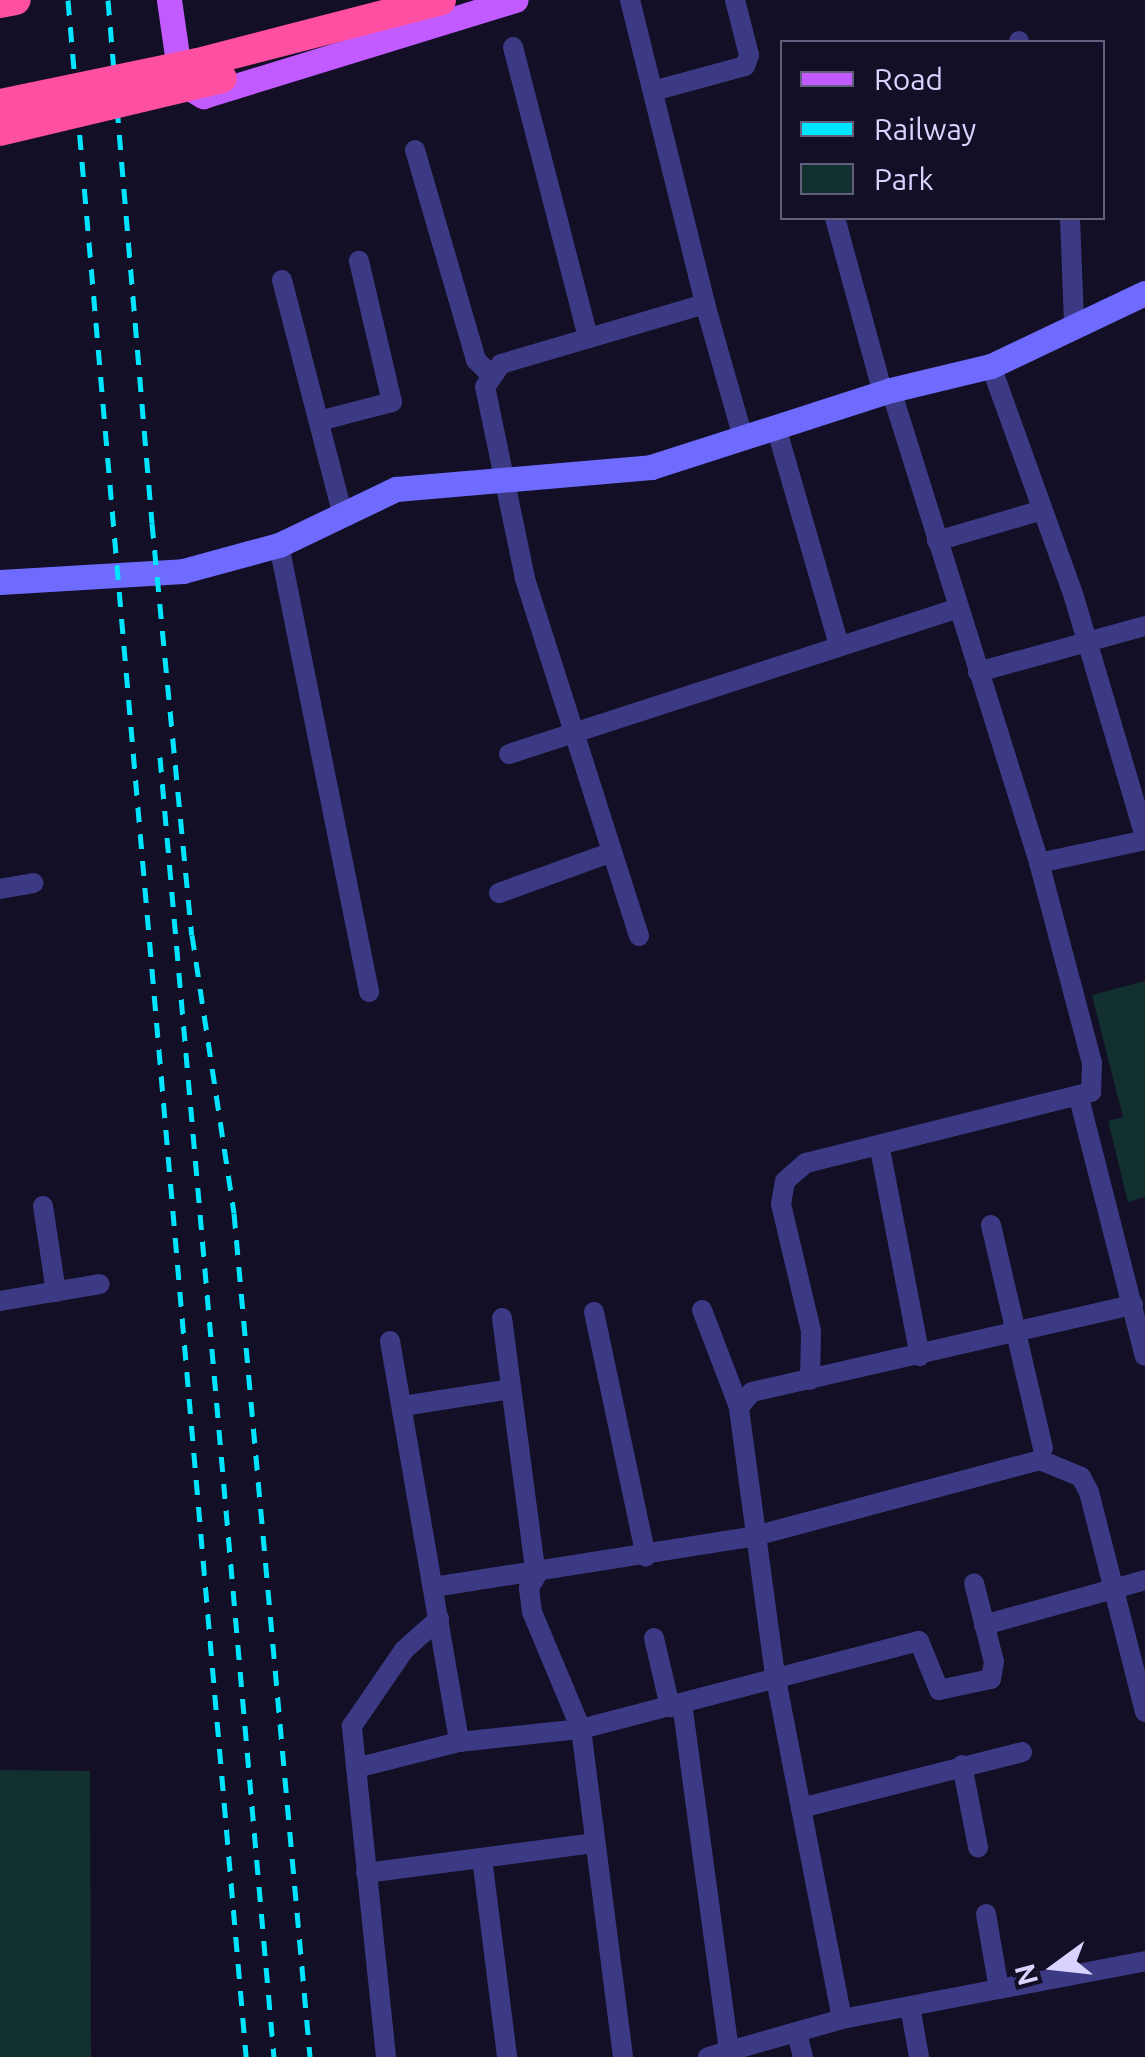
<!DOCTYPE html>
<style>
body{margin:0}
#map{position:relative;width:1145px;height:2057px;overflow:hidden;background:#130f26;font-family:Ubuntu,sans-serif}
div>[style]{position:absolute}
.green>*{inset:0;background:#12302f}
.street>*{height:20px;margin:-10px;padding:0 10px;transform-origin:10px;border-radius:10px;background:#3d3a85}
.secondary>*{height:25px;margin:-12.5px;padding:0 12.5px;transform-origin:12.5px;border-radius:12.5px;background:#6f6bff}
.primary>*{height:25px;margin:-12.5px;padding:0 12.5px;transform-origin:12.5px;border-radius:12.5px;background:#c25bff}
.highway>*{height:30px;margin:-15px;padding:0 15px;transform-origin:15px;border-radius:15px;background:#ff4fa3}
.rail>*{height:5px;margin-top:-2.5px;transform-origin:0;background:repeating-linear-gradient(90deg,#00e5ff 0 15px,transparent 0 27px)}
.highway-bridge>*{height:30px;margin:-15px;padding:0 15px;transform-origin:15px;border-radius:15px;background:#ff4fa3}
span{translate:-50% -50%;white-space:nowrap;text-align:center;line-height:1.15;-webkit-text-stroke:10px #130f26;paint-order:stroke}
.legend{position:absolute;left:780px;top:40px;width:325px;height:180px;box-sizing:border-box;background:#130f26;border:2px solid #625e7d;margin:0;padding:12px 18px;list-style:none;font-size:30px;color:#d9d4ff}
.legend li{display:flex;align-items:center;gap:20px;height:50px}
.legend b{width:50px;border:2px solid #625e7d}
.north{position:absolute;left:1005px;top:1917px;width:100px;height:100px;-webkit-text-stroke:8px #130f26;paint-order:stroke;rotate:255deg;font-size:28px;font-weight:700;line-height:40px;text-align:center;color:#d9d4ff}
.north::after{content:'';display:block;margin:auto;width:35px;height:45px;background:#d9d4ff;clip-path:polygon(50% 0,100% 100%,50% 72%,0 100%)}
</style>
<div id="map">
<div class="green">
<i style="clip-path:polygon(1145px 981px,1145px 1197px,1128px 1202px,1108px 1121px,1123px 1117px,1092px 995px)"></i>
<i style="clip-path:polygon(0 1770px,90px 1771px,91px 2057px,0 2057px)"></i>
</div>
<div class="street">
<i style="left:630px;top:0;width:313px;rotate:76.1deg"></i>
<i style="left:1019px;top:41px;width:1px;rotate:90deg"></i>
<i style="left:513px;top:47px;width:301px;rotate:75.5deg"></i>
<i style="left:653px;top:91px;width:95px;rotate:-15.2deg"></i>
<i style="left:745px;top:66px;width:12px;rotate:-70deg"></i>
<i style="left:749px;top:55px;width:57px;rotate:-104.3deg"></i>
<i style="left:415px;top:150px;width:219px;rotate:73.8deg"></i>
<i style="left:476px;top:360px;width:20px;rotate:45deg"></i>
<i style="left:835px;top:218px;width:181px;rotate:74.7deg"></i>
<i style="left:1070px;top:218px;width:104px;rotate:87.8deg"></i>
<i style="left:282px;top:280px;width:240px;rotate:75.5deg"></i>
<i style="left:991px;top:366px;width:245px;rotate:70.2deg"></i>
<i style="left:1074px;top:597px;width:249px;rotate:73.5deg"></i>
<i style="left:891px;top:390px;width:496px;rotate:72.6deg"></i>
<i style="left:1039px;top:863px;width:108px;rotate:-12.2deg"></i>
<i style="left:319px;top:421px;width:75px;rotate:-14.6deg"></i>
<i style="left:392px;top:402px;width:145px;rotate:-103.2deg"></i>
<i style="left:776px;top:427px;width:227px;rotate:73.9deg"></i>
<i style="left:937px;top:541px;width:109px;rotate:-16.4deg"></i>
<i style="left:279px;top:545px;width:456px;rotate:78.6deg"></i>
<i style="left:978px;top:672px;width:173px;rotate:-15.4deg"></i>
<i style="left:509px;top:754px;width:472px;rotate:-18deg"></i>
<i style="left:0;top:889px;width:34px;rotate:-10deg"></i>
<i style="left:499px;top:893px;width:120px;rotate:-19.9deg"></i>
<i style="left:639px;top:936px;width:376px;rotate:-107.7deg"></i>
<i style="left:525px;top:578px;width:195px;rotate:-101.8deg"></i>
<i style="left:485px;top:387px;width:28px;rotate:-55deg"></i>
<i style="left:501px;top:364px;width:213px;rotate:-16.4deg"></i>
<i style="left:705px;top:304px;width:138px;rotate:74.1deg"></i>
<i style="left:1079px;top:1098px;width:266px;rotate:75.7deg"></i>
<i style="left:880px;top:1149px;width:211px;rotate:79.1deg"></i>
<i style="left:43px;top:1206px;width:87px;rotate:81.4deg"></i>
<i style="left:991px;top:1225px;width:229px;rotate:76.9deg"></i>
<i style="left:0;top:1301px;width:101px;rotate:-9.6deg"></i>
<i style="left:702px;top:1310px;width:104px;rotate:69.1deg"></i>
<i style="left:594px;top:1312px;width:250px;rotate:78deg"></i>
<i style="left:502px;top:1318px;width:260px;rotate:82.5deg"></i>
<i style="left:536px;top:1576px;width:14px;rotate:120deg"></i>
<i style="left:529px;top:1588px;width:24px;rotate:83deg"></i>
<i style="left:532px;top:1612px;width:127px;rotate:67.3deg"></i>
<i style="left:581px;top:1729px;width:331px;rotate:82.7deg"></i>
<i style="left:390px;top:1341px;width:407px;rotate:80.2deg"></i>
<i style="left:810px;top:1380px;width:49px;rotate:-88.8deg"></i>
<i style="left:811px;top:1331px;width:130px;rotate:-103.3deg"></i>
<i style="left:781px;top:1204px;width:23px;rotate:-80deg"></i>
<i style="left:785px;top:1181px;width:28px;rotate:-41deg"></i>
<i style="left:806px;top:1163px;width:294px;rotate:-14deg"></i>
<i style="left:1091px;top:1092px;width:29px;rotate:-88deg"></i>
<i style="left:1092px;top:1063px;width:207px;rotate:-104.8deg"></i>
<i style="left:403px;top:1406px;width:109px;rotate:-8.9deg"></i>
<i style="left:434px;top:1587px;width:321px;rotate:-9deg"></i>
<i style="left:751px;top:1537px;width:299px;rotate:-14.9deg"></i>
<i style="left:1040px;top:1460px;width:44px;rotate:22.5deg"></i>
<i style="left:1081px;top:1477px;width:17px;rotate:62deg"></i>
<i style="left:1089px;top:1492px;width:227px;rotate:75.7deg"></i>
<i style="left:984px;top:1625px;width:167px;rotate:-15.6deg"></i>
<i style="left:654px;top:1638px;width:71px;rotate:76.9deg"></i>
<i style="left:682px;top:1703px;width:351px;rotate:82.3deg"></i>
<i style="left:962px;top:1765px;width:84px;rotate:79deg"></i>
<i style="left:356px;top:1768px;width:106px;rotate:-14.2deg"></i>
<i style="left:459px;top:1742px;width:123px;rotate:-6.1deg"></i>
<i style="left:581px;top:1729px;width:349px;rotate:-14.6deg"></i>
<i style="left:919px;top:1641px;width:53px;rotate:67.8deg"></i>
<i style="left:939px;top:1690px;width:53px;rotate:-11.9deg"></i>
<i style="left:991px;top:1679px;width:17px;rotate:-80deg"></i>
<i style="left:994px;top:1662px;width:81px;rotate:-104.2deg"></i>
<i style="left:801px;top:1808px;width:228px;rotate:-14.2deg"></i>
<i style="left:482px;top:1858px;width:201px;rotate:82.8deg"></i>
<i style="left:366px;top:1873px;width:231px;rotate:-7.5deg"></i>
<i style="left:986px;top:1914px;width:76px;rotate:80.2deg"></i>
<i style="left:910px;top:2006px;width:52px;rotate:80deg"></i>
<i style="left:842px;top:2019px;width:350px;rotate:-101deg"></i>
<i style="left:775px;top:1675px;width:270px;rotate:-97.7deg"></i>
<i style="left:739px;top:1407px;width:20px;rotate:-49deg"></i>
<i style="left:752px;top:1392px;width:391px;rotate:-12.9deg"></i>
<i style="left:797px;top:2033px;width:25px;rotate:76deg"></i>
<i style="left:386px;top:2057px;width:333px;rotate:-95.9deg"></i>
<i style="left:352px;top:1726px;width:92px;rotate:-55.6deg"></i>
<i style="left:404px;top:1650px;width:47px;rotate:-41.5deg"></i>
<i style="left:708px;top:2057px;width:139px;rotate:-15.8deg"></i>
<i style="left:842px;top:2019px;width:309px;rotate:-10.8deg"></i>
</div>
<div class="secondary">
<i style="left:0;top:582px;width:183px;rotate:-3.4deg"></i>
<i style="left:183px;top:571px;width:99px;rotate:-15.2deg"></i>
<i style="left:279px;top:545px;width:130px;rotate:-25.6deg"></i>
<i style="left:396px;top:489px;width:256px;rotate:-4.9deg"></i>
<i style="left:651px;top:467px;width:252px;rotate:-17.8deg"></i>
<i style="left:891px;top:390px;width:103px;rotate:-13.5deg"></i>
<i style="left:991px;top:366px;width:170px;rotate:-25.4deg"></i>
</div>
<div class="primary">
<i style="left:169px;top:0;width:84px;rotate:81.8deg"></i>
<i style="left:181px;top:83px;width:26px;rotate:31deg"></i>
<i style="left:203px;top:96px;width:327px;rotate:-17.1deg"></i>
</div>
<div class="highway">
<i style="left:0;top:3px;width:16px;rotate:-11deg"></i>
</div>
<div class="rail">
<i style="left:68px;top:0;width:2065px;rotate:85.05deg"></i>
<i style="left:108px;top:0;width:525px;rotate:85.19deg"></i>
<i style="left:152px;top:523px;width:414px;rotate:84.5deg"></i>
<i style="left:192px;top:935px;width:281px;rotate:81.4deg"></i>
<i style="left:234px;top:1213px;width:847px;rotate:84.85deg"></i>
<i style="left:160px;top:757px;width:1305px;rotate:84.99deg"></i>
</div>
<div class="highway-bridge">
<i style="left:0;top:104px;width:202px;rotate:-11.7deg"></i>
<i style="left:198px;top:63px;width:251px;rotate:-14.5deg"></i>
<i style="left:0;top:131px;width:228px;rotate:-13.4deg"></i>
</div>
<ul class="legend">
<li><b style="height:12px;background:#c25bff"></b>Road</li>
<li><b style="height:12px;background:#00e5ff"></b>Railway</li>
<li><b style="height:28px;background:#12302f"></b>Park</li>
</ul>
<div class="north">N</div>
</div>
